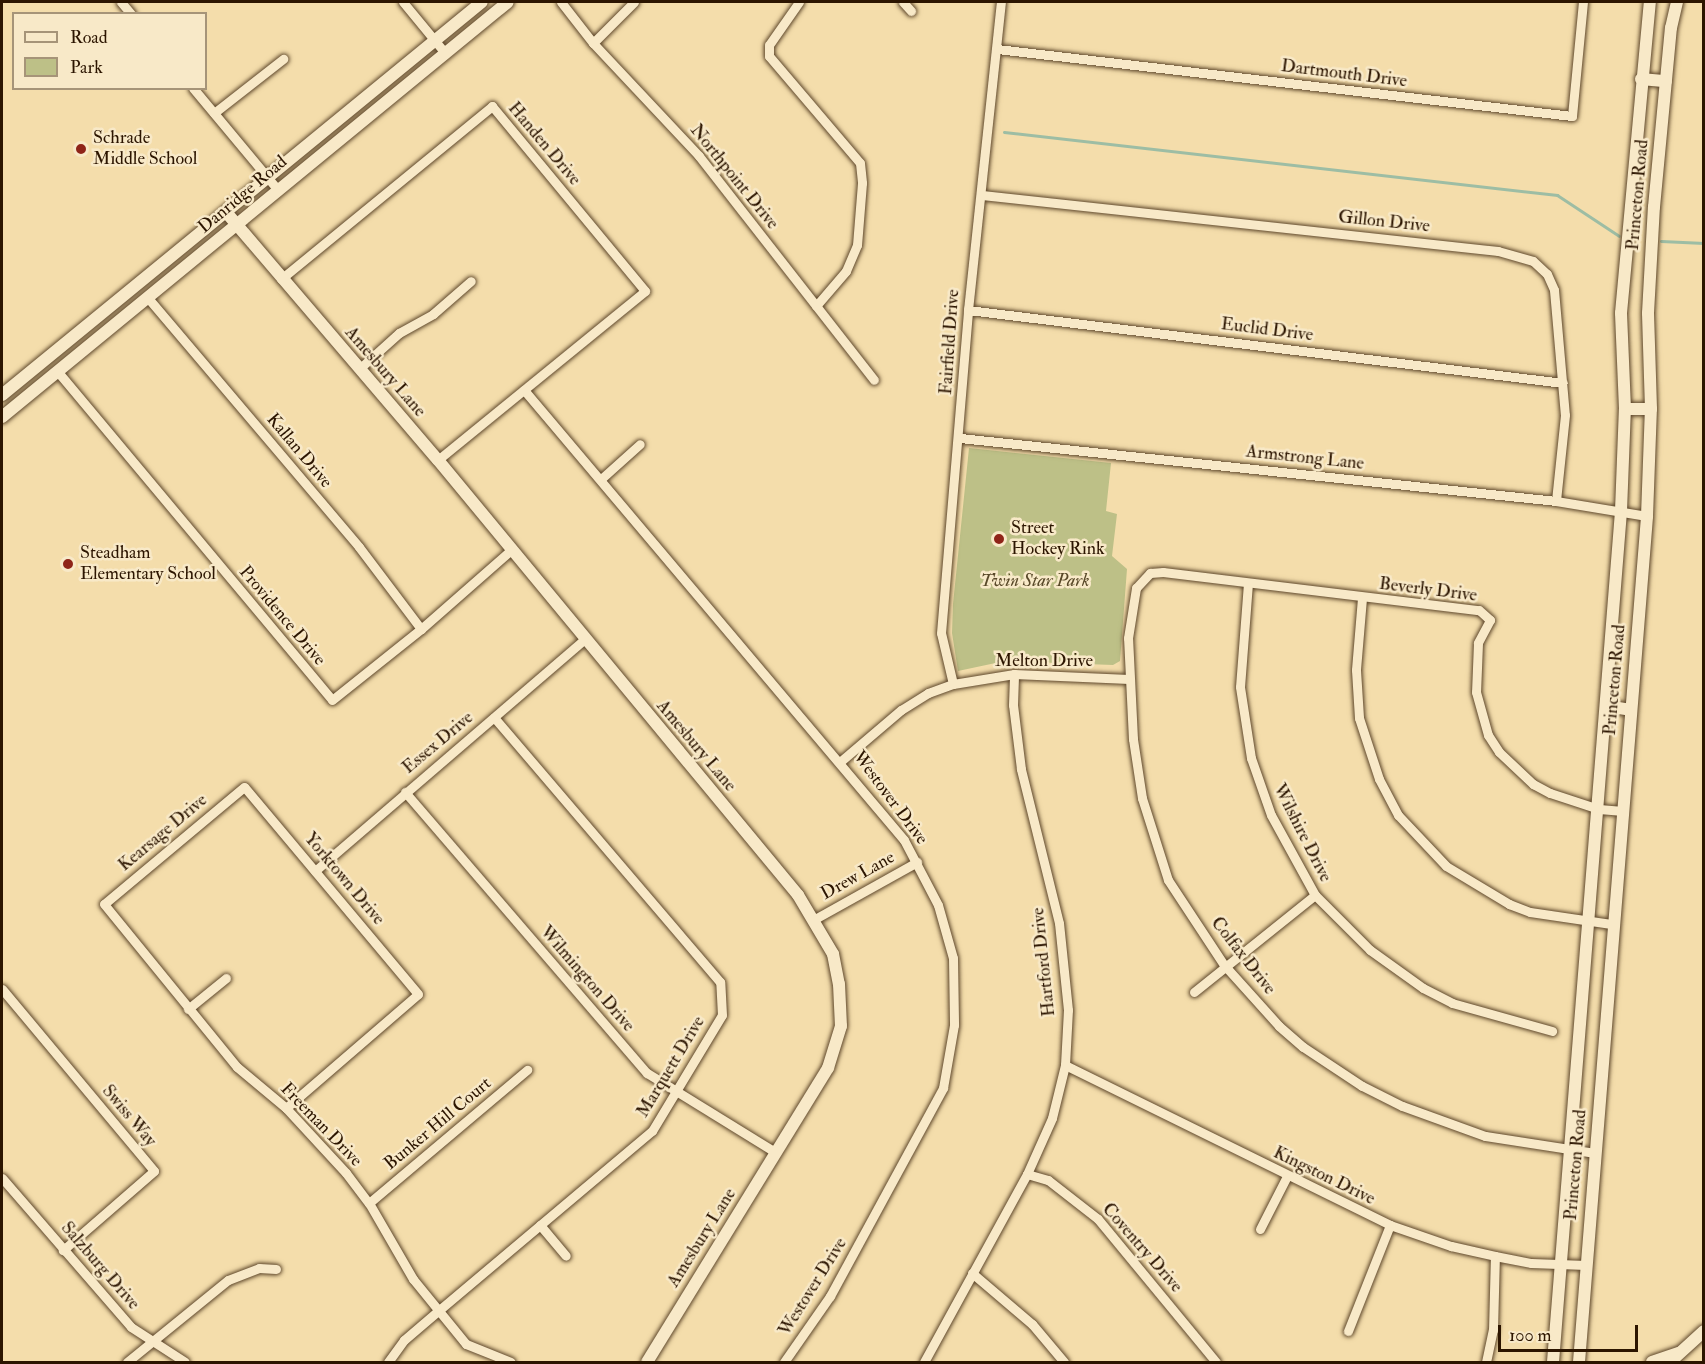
<!DOCTYPE html>
<style>
body{margin:0}
#map{position:relative;width:1705px;height:1364px;overflow:hidden;background:#f4ddab;font-family:"IM FELL Double Pica",serif}
div>[style]{position:absolute}
.green>*{inset:0;background:#bdc087}
.stream>*{height:3px;margin:-1.5px;padding:0 1.5px;transform-origin:1.5px;border-radius:1.5px;background:#9dbda4}
.roads{filter:drop-shadow(0 0 2px #5e472b) drop-shadow(0 0 2px #5e472b)}
.street>*{height:9px;margin:-4.5px;padding:0 4.5px;transform-origin:4.5px;border-radius:4.5px;background:#f8e9c8}
.secondary>*{height:12px;margin:-6px;padding:0 6px;transform-origin:6px;border-radius:6px;background:#f8e9c8}
.dots>*{width:16px;height:16px;translate:-50% -50%;box-sizing:border-box;border:3px solid #f8e9c8;border-radius:50%}
span{translate:-50% -50%;white-space:nowrap;text-align:center;line-height:1.15;-webkit-text-stroke:5px #f8e9c8;paint-order:stroke}
.street-label{font-size:18px;color:#2c1500}
.poi-label{font-size:18px;color:#2c1500}
.left{translate:0 -50%;text-align:left}
.park-label{font-size:18px;color:#584828;font-style:italic}
.frame{position:absolute;inset:0;border:3px solid #2c1500;pointer-events:none}
.legend{position:absolute;left:12px;top:12px;width:195px;height:78px;box-sizing:border-box;background:#f8e9c8;border:2px solid #a69478;margin:0;padding:8px 10px;list-style:none;font-size:18px;color:#2c1500}
.legend li{display:flex;align-items:center;gap:12px;height:30px}
.legend b{width:30px;border:2px solid #a69478}
.scale{position:absolute;left:1498px;top:1325px;width:140px;height:27px;box-sizing:border-box;border:3px solid #2c1500;border-top:0;padding-left:8px;font-size:18px;line-height:21px;white-space:nowrap;color:#2c1500;-webkit-text-stroke:4px #f8e9c8;paint-order:stroke}
</style>
<div id="map">
<div class="green">
<i style="clip-path:polygon(969px 448px,1111px 463px,1106px 511px,1117px 514px,1112px 556px,1127px 569px,1120px 661px,1113px 665px,1005px 661px,958px 671px,952px 633px,953px 604px)"></i>
</div>
<div class="stream">
<i style="left:1004px;top:132px;width:557px;rotate:6.5deg"></i>
<i style="left:1557px;top:195px;width:74px;rotate:33.5deg"></i>
<i style="left:1661px;top:241px;width:43px;rotate:2.7deg"></i>
</div>
<div class="roads">
<div class="street">
<i style="left:121px;top:2px;width:16px;rotate:50deg"></i>
<i style="left:403px;top:2px;width:66px;rotate:50.5deg"></i>
<i style="left:561px;top:2px;width:52px;rotate:52deg"></i>
<i style="left:593px;top:43px;width:155px;rotate:46.8deg"></i>
<i style="left:699px;top:156px;width:284px;rotate:52deg"></i>
<i style="left:799px;top:2px;width:52px;rotate:124.9deg"></i>
<i style="left:769px;top:45px;width:11px;rotate:90deg"></i>
<i style="left:769px;top:56px;width:140px;rotate:49.6deg"></i>
<i style="left:860px;top:163px;width:20px;rotate:84deg"></i>
<i style="left:862px;top:183px;width:62px;rotate:94.6deg"></i>
<i style="left:857px;top:245px;width:28px;rotate:113deg"></i>
<i style="left:846px;top:271px;width:46px;rotate:130.6deg"></i>
<i style="left:903px;top:2px;width:12px;rotate:48deg"></i>
<i style="left:593px;top:43px;width:58px;rotate:-45deg"></i>
<i style="left:997px;top:49px;width:579px;rotate:6.65deg"></i>
<i style="left:1572px;top:116px;width:115px;rotate:-84.5deg"></i>
<i style="left:193px;top:88px;width:133px;rotate:50.2deg"></i>
<i style="left:214px;top:113px;width:88px;rotate:-38deg"></i>
<i style="left:982px;top:195px;width:519px;rotate:6.19deg"></i>
<i style="left:1498px;top:251px;width:36px;rotate:16deg"></i>
<i style="left:1533px;top:261px;width:19px;rotate:43deg"></i>
<i style="left:1547px;top:274px;width:17px;rotate:66deg"></i>
<i style="left:1554px;top:290px;width:125px;rotate:85deg"></i>
<i style="left:1565px;top:415px;width:86px;rotate:96deg"></i>
<i style="left:281px;top:279px;width:273px;rotate:-39.3deg"></i>
<i style="left:492px;top:106px;width:240px;rotate:50.4deg"></i>
<i style="left:645px;top:291px;width:267px;rotate:140.8deg"></i>
<i style="left:148px;top:298px;width:326px;rotate:49.7deg"></i>
<i style="left:359px;top:547px;width:103px;rotate:52.9deg"></i>
<i style="left:968px;top:310px;width:599px;rotate:6.99deg"></i>
<i style="left:359px;top:369px;width:54px;rotate:-42deg"></i>
<i style="left:399px;top:333px;width:39px;rotate:-29deg"></i>
<i style="left:433px;top:314px;width:50px;rotate:-41deg"></i>
<i style="left:58px;top:372px;width:427px;rotate:50.1deg"></i>
<i style="left:332px;top:700px;width:114px;rotate:-38.6deg"></i>
<i style="left:421px;top:629px;width:120px;rotate:-41.3deg"></i>
<i style="left:524px;top:390px;width:589px;rotate:49.82deg"></i>
<i style="left:904px;top:840px;width:73px;rotate:62.4deg"></i>
<i style="left:938px;top:905px;width:55px;rotate:74.2deg"></i>
<i style="left:953px;top:958px;width:67px;rotate:89.1deg"></i>
<i style="left:954px;top:1025px;width:64px;rotate:99.9deg"></i>
<i style="left:943px;top:1088px;width:237px;rotate:118.5deg"></i>
<i style="left:830px;top:1296px;width:80px;rotate:124.9deg"></i>
<i style="left:960px;top:438px;width:599px;rotate:6.03deg"></i>
<i style="left:1556px;top:501px;width:92px;rotate:9.4deg"></i>
<i style="left:601px;top:479px;width:52px;rotate:-41.9deg"></i>
<i style="left:1248px;top:583px;width:104px;rotate:94.4deg"></i>
<i style="left:1240px;top:687px;width:72px;rotate:81.2deg"></i>
<i style="left:1251px;top:758px;width:60px;rotate:70.7deg"></i>
<i style="left:1271px;top:815px;width:91px;rotate:61.2deg"></i>
<i style="left:1315px;top:895px;width:78px;rotate:45deg"></i>
<i style="left:1370px;top:950px;width:65px;rotate:35.6deg"></i>
<i style="left:1423px;top:988px;width:33px;rotate:27deg"></i>
<i style="left:1452px;top:1003px;width:104px;rotate:15.6deg"></i>
<i style="left:1362px;top:598px;width:72px;rotate:94.8deg"></i>
<i style="left:1356px;top:670px;width:48px;rotate:86.4deg"></i>
<i style="left:1359px;top:718px;width:64px;rotate:71.8deg"></i>
<i style="left:1379px;top:779px;width:41px;rotate:62.2deg"></i>
<i style="left:1398px;top:815px;width:70px;rotate:46.7deg"></i>
<i style="left:1446px;top:866px;width:74px;rotate:31.1deg"></i>
<i style="left:1509px;top:904px;width:22px;rotate:21deg"></i>
<i style="left:1530px;top:912px;width:82px;rotate:8.4deg"></i>
<i style="left:953px;top:684px;width:52px;rotate:-103.2deg"></i>
<i style="left:941px;top:633px;width:324px;rotate:-85.2deg"></i>
<i style="left:968px;top:310px;width:310px;rotate:-83.9deg"></i>
<i style="left:841px;top:761px;width:79px;rotate:-40.4deg"></i>
<i style="left:901px;top:710px;width:32px;rotate:-32deg"></i>
<i style="left:928px;top:693px;width:27px;rotate:-20deg"></i>
<i style="left:953px;top:684px;width:62px;rotate:-9.3deg"></i>
<i style="left:1014px;top:674px;width:115px;rotate:2.5deg"></i>
<i style="left:405px;top:792px;width:371px;rotate:49.3deg"></i>
<i style="left:647px;top:1073px;width:150px;rotate:31.7deg"></i>
<i style="left:315px;top:871px;width:355px;rotate:-40.7deg"></i>
<i style="left:815px;top:919px;width:117px;rotate:-29.2deg"></i>
<i style="left:2px;top:989px;width:237px;rotate:50.1deg"></i>
<i style="left:154px;top:1171px;width:121px;rotate:139deg"></i>
<i style="left:1194px;top:992px;width:155px;rotate:-38.7deg"></i>
<i style="left:188px;top:1009px;width:49px;rotate:-39.2deg"></i>
<i style="left:1065px;top:1065px;width:362px;rotate:26.2deg"></i>
<i style="left:1390px;top:1225px;width:65px;rotate:19deg"></i>
<i style="left:1451px;top:1246px;width:45px;rotate:12.8deg"></i>
<i style="left:1495px;top:1256px;width:37px;rotate:11deg"></i>
<i style="left:1531px;top:1263px;width:55px;rotate:2.1deg"></i>
<i style="left:286px;top:1108px;width:174px;rotate:-40.8deg"></i>
<i style="left:418px;top:994px;width:270px;rotate:-130deg"></i>
<i style="left:244px;top:787px;width:182px;rotate:140.1deg"></i>
<i style="left:104px;top:904px;width:210px;rotate:50.8deg"></i>
<i style="left:237px;top:1067px;width:64px;rotate:39.9deg"></i>
<i style="left:286px;top:1108px;width:88px;rotate:47.3deg"></i>
<i style="left:346px;top:1173px;width:38px;rotate:53deg"></i>
<i style="left:369px;top:1203px;width:88px;rotate:59.9deg"></i>
<i style="left:413px;top:1279px;width:84px;rotate:50.8deg"></i>
<i style="left:466px;top:1344px;width:48px;rotate:21.8deg"></i>
<i style="left:1595px;top:1153px;width:111px;rotate:-171.2deg"></i>
<i style="left:1485px;top:1136px;width:88px;rotate:-160.1deg"></i>
<i style="left:1402px;top:1106px;width:45px;rotate:-153.4deg"></i>
<i style="left:1362px;top:1086px;width:71px;rotate:-146.5deg"></i>
<i style="left:1303px;top:1047px;width:32px;rotate:-139deg"></i>
<i style="left:1279px;top:1026px;width:82px;rotate:-132deg"></i>
<i style="left:1224px;top:965px;width:102px;rotate:-123.4deg"></i>
<i style="left:1168px;top:880px;width:86px;rotate:-107.6deg"></i>
<i style="left:1142px;top:798px;width:60px;rotate:-98.7deg"></i>
<i style="left:1133px;top:739px;width:101px;rotate:-92.8deg"></i>
<i style="left:1128px;top:638px;width:51px;rotate:-80.9deg"></i>
<i style="left:1136px;top:588px;width:21px;rotate:-47deg"></i>
<i style="left:1150px;top:573px;width:13px;rotate:-4deg"></i>
<i style="left:1163px;top:572px;width:318px;rotate:6.9deg"></i>
<i style="left:1479px;top:610px;width:15px;rotate:42deg"></i>
<i style="left:1490px;top:620px;width:26px;rotate:118deg"></i>
<i style="left:1478px;top:643px;width:49px;rotate:92.3deg"></i>
<i style="left:1476px;top:692px;width:45px;rotate:74.4deg"></i>
<i style="left:1488px;top:735px;width:20px;rotate:57deg"></i>
<i style="left:1499px;top:752px;width:47px;rotate:43.3deg"></i>
<i style="left:1533px;top:784px;width:19px;rotate:28deg"></i>
<i style="left:1550px;top:793px;width:52px;rotate:18.1deg"></i>
<i style="left:1599px;top:809px;width:24px;rotate:5deg"></i>
<i style="left:1027px;top:1174px;width:22px;rotate:16deg"></i>
<i style="left:1048px;top:1180px;width:63px;rotate:38deg"></i>
<i style="left:1098px;top:1219px;width:185px;rotate:50.5deg"></i>
<i style="left:2px;top:1178px;width:197px;rotate:49.1deg"></i>
<i style="left:131px;top:1327px;width:64px;rotate:32.9deg"></i>
<i style="left:369px;top:1203px;width:207px;rotate:-40.1deg"></i>
<i style="left:540px;top:1225px;width:40px;rotate:50deg"></i>
<i style="left:1260px;top:1229px;width:59px;rotate:-63deg"></i>
<i style="left:972px;top:1273px;width:79px;rotate:40.4deg"></i>
<i style="left:1032px;top:1324px;width:50px;rotate:49.9deg"></i>
<i style="left:1348px;top:1331px;width:114px;rotate:-68.4deg"></i>
<i style="left:127px;top:1362px;width:130px;rotate:-39.1deg"></i>
<i style="left:228px;top:1280px;width:33px;rotate:-21deg"></i>
<i style="left:259px;top:1268px;width:17px;rotate:3deg"></i>
<i style="left:388px;top:1362px;width:27px;rotate:-54deg"></i>
<i style="left:404px;top:1340px;width:45px;rotate:-40.5deg"></i>
<i style="left:438px;top:1311px;width:280px;rotate:-40.1deg"></i>
<i style="left:652px;top:1131px;width:135px;rotate:-58.9deg"></i>
<i style="left:722px;top:1015px;width:33px;rotate:-93deg"></i>
<i style="left:720px;top:982px;width:348px;rotate:-130.5deg"></i>
<i style="left:924px;top:1362px;width:214px;rotate:-61.3deg"></i>
<i style="left:1027px;top:1174px;width:61px;rotate:-65.9deg"></i>
<i style="left:1052px;top:1118px;width:55px;rotate:-76.2deg"></i>
<i style="left:1065px;top:1065px;width:55px;rotate:-86.9deg"></i>
<i style="left:1068px;top:1010px;width:87px;rotate:-95.9deg"></i>
<i style="left:1059px;top:923px;width:159px;rotate:-103.9deg"></i>
<i style="left:1021px;top:769px;width:64px;rotate:-97.1deg"></i>
<i style="left:1013px;top:705px;width:31px;rotate:-88deg"></i>
<i style="left:1486px;top:1362px;width:33px;rotate:-78deg"></i>
<i style="left:1493px;top:1330px;width:74px;rotate:-88.5deg"></i>
</div>
<div class="secondary">
<i style="left:1641px;top:79px;width:25px;rotate:5deg"></i>
<i style="left:226px;top:212px;width:326px;rotate:49.5deg"></i>
<i style="left:438px;top:460px;width:565px;rotate:50.39deg"></i>
<i style="left:798px;top:895px;width:69px;rotate:59.3deg"></i>
<i style="left:833px;top:954px;width:31px;rotate:79deg"></i>
<i style="left:839px;top:984px;width:42px;rotate:87.3deg"></i>
<i style="left:841px;top:1026px;width:44px;rotate:107.2deg"></i>
<i style="left:828px;top:1068px;width:345px;rotate:121.6deg"></i>
<i style="left:2px;top:395px;width:620px;rotate:-39.31deg"></i>
<i style="left:1625px;top:409px;width:26px"></i>
<i style="left:2px;top:417px;width:654px;rotate:-39.36deg"></i>
<i style="left:1606px;top:706px;width:25px;rotate:9deg"></i>
<i style="left:1553px;top:1362px;width:854px;rotate:-85.43deg"></i>
<i style="left:1621px;top:511px;width:102px;rotate:-87.8deg"></i>
<i style="left:1625px;top:409px;width:96px;rotate:-92.4deg"></i>
<i style="left:1621px;top:313px;width:312px;rotate:-84.7deg"></i>
<i style="left:1579px;top:1362px;width:849px;rotate:-85.4deg"></i>
<i style="left:1647px;top:516px;width:107px;rotate:-87.9deg"></i>
<i style="left:1651px;top:409px;width:96px;rotate:-91.8deg"></i>
<i style="left:1648px;top:313px;width:106px;rotate:-86.8deg"></i>
<i style="left:1654px;top:207px;width:180px;rotate:-84.6deg"></i>
<i style="left:1671px;top:28px;width:27px;rotate:-77deg"></i>
<i style="left:1652px;top:1362px;width:28px;rotate:-19deg"></i>
<i style="left:1670px;top:1362px;width:46px;rotate:-42.4deg"></i>
</div>
</div>
<div class="dots">
<i style="left:81px;top:149px;background:#8f2418"></i>
<i style="left:999px;top:539px;background:#8f2418"></i>
<i style="left:68px;top:564px;background:#8f2418"></i>
</div>
<div class="street-label">
<span style="left:1344px;top:74px;rotate:7deg">Dartmouth Drive</span>
<span style="left:544px;top:144px;rotate:50deg">Handen Drive</span>
<span style="left:734px;top:177px;rotate:51deg">Northpoint Drive</span>
<span style="left:243px;top:195px;rotate:-40deg">Danridge Road</span>
<span style="left:1638px;top:195px;rotate:-85deg">Princeton Road</span>
<span style="left:1384px;top:222px;rotate:6deg">Gillon Drive</span>
<span style="left:1267px;top:330px;rotate:7deg">Euclid Drive</span>
<span style="left:950px;top:342px;rotate:-86deg">Fairfield Drive</span>
<span style="left:385px;top:372px;rotate:49deg">Amesbury Lane</span>
<span style="left:299px;top:451px;rotate:50deg">Kallan Drive</span>
<span style="left:1305px;top:458px;rotate:6deg">Armstrong Lane</span>
<span style="left:1428px;top:590px;rotate:7deg">Beverly Drive</span>
<span style="left:282px;top:616px;rotate:50deg">Providence Drive</span>
<span style="left:1044px;top:661px">Melton Drive</span>
<span style="left:1615px;top:680px;rotate:-85deg">Princeton Road</span>
<span style="left:438px;top:743px;rotate:-40deg">Essex Drive</span>
<span style="left:696px;top:746px;rotate:50deg">Amesbury Lane</span>
<span style="left:890px;top:798px;rotate:53deg">Westover Drive</span>
<span style="left:163px;top:833px;rotate:-40deg">Kearsage Drive</span>
<span style="left:1302px;top:833px;rotate:63deg">Wilshire Drive</span>
<span style="left:858px;top:876px;rotate:-29deg">Drew Lane</span>
<span style="left:344px;top:879px;rotate:50deg">Yorktown Drive</span>
<span style="left:1243px;top:956px;rotate:52deg">Colfax Drive</span>
<span style="left:1044px;top:962px;rotate:-96deg">Hartford Drive</span>
<span style="left:587px;top:979px;rotate:49deg">Wilmington Drive</span>
<span style="left:671px;top:1067px;rotate:-59deg">Marquett Drive</span>
<span style="left:129px;top:1116px;rotate:50deg">Swiss Way</span>
<span style="left:438px;top:1124px;rotate:-40deg">Bunker Hill Court</span>
<span style="left:321px;top:1125px;rotate:46deg">Freeman Drive</span>
<span style="left:1576px;top:1165px;rotate:-85deg">Princeton Road</span>
<span style="left:1324px;top:1176px;rotate:26deg">Kingston Drive</span>
<span style="left:702px;top:1238px;rotate:-58deg">Amesbury Lane</span>
<span style="left:1142px;top:1248px;rotate:49deg">Coventry Drive</span>
<span style="left:100px;top:1266px;rotate:49deg">Salzburg Drive</span>
<span style="left:813px;top:1287px;rotate:-58deg">Westover Drive</span>
</div>
<div class="poi-label">
<span class="left" style="left:93px;top:149px">Schrade<br>Middle School</span>
<span class="left" style="left:1011px;top:539px">Street<br>Hockey Rink</span>
<span class="left" style="left:80px;top:564px">Steadham<br>Elementary School</span>
</div>
<div class="park-label">
<span style="left:1035px;top:581px">Twin Star Park</span>
</div>
<div class="frame"></div>
<ul class="legend">
<li><b style="height:8px;background:#f8e9c8"></b>Road</li>
<li><b style="height:16px;background:#bdc087"></b>Park</li>
</ul>
<div class="scale">100 m</div>
</div>
